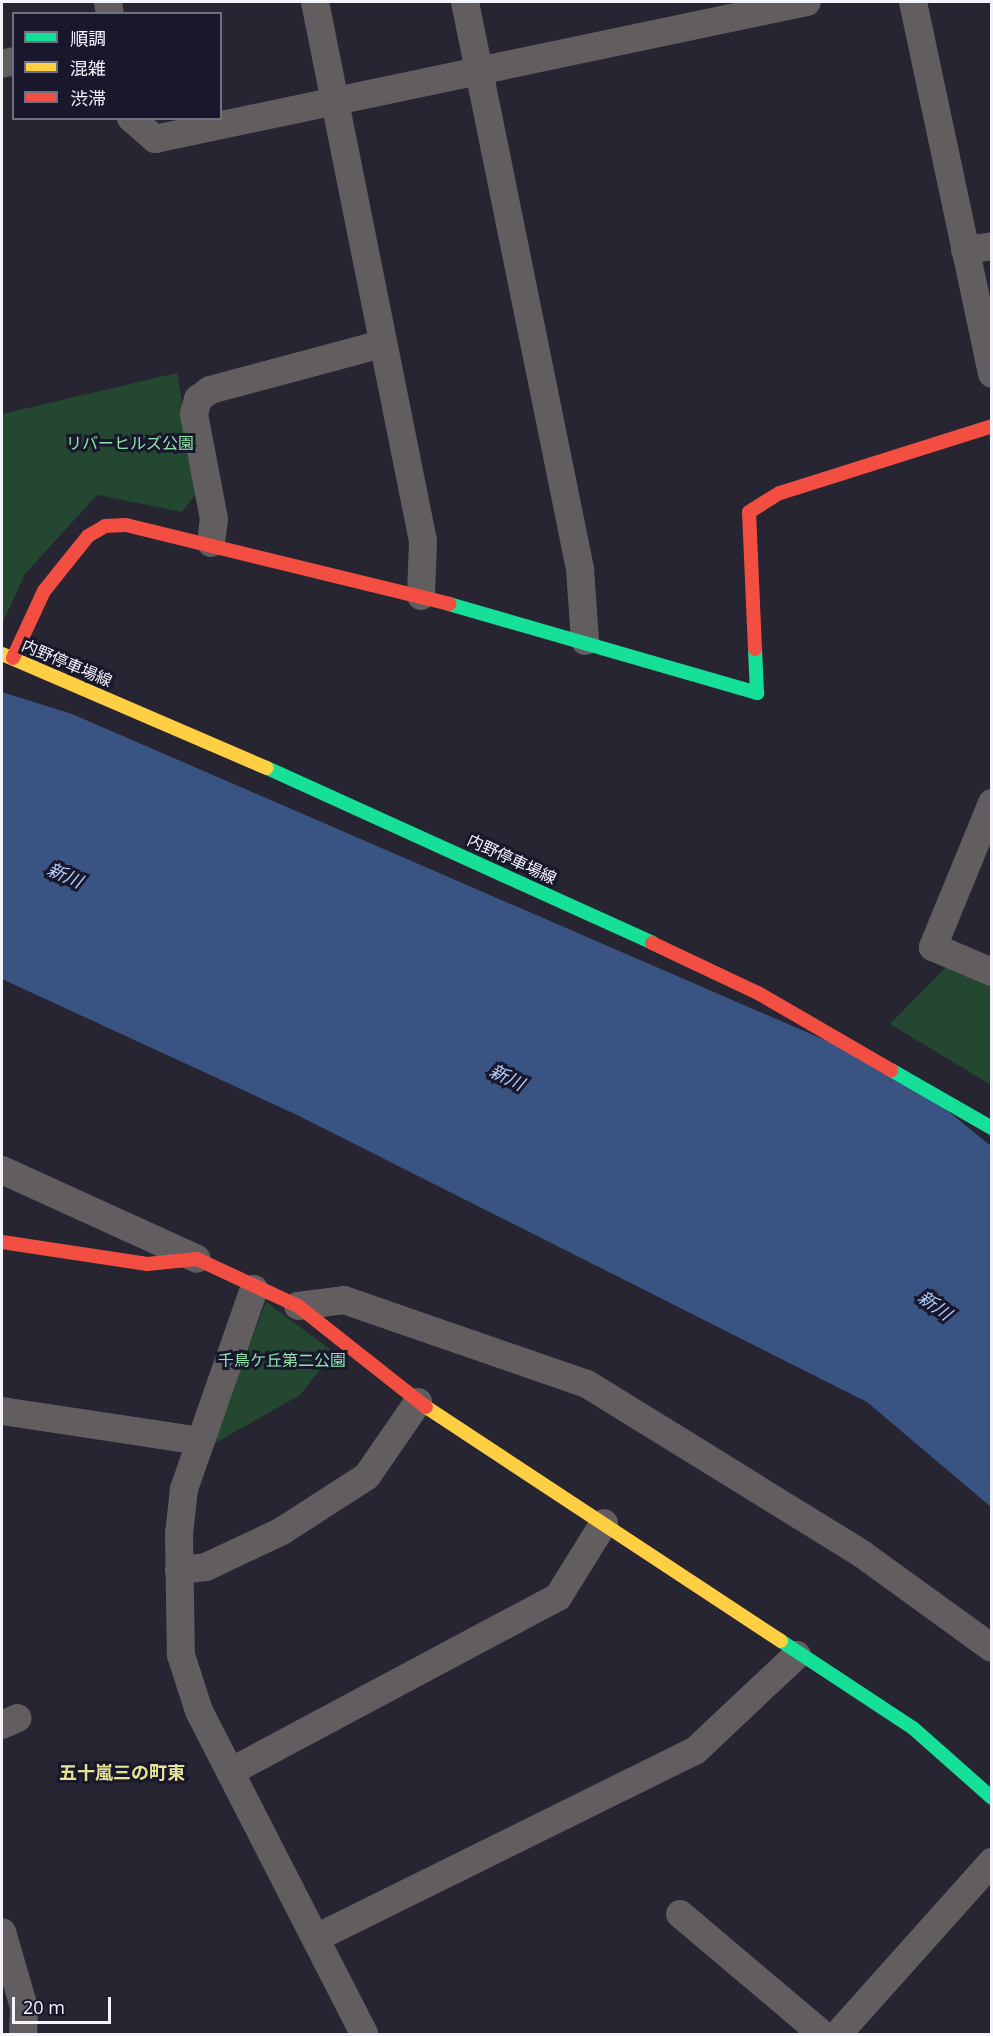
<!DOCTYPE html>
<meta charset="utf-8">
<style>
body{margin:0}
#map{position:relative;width:993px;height:2036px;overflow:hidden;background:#262531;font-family:"Open Sans","Noto Sans JP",sans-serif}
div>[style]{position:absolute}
.green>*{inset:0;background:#234731}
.water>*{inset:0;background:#395483}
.street>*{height:28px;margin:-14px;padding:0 14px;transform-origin:14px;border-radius:14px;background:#625e60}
.fast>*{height:14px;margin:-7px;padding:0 7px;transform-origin:7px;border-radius:7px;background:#16e098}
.slow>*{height:14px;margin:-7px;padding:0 7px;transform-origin:7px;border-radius:7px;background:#ffcf43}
.jam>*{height:14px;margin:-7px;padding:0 7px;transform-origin:7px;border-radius:7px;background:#f24e42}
span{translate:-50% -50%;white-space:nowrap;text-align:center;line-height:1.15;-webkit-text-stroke:6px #18172c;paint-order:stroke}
.park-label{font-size:16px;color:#8ee6ab}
.street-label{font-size:16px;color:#f4f4fd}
.water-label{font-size:18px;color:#b4d0ff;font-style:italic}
.neighbourhood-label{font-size:18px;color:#e5e495;font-weight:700}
.frame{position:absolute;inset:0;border:3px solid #f4f4fd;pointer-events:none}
.legend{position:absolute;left:12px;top:12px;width:210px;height:108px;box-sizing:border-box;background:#18172c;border:2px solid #706f80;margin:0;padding:8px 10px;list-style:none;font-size:18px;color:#f4f4fd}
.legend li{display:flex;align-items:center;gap:12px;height:30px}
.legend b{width:30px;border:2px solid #706f80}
.scale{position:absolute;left:12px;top:1997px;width:99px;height:27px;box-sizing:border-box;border:3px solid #f4f4fd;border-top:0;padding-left:8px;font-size:18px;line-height:21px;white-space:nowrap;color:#f4f4fd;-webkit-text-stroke:4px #18172c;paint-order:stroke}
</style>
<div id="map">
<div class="green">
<i style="clip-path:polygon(177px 373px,198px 491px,182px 512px,97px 495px,25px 574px,2px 624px,2px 414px)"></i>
<i style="clip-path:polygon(952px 961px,991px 979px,991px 1085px,890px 1024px)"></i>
<i style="clip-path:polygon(266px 1302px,334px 1352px,300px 1395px,210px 1446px)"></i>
</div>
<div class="water">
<i style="clip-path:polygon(2px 692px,72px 714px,901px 1073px,991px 1146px,991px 1507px,867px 1402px,297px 1115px,2px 979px)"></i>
</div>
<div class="street">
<i style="left:108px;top:2px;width:12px;rotate:81deg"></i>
<i style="left:315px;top:2px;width:550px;rotate:78.67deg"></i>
<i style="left:423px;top:541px;width:55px;rotate:92.1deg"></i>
<i style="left:465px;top:2px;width:579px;rotate:78.53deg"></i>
<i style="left:580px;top:569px;width:72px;rotate:86deg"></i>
<i style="left:913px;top:2px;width:380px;rotate:78deg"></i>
<i style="left:2px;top:64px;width:12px;rotate:-14deg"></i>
<i style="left:131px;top:118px;width:32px;rotate:41deg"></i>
<i style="left:155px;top:139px;width:666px;rotate:-11.87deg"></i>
<i style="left:965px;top:250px;width:27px;rotate:-8deg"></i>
<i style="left:211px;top:543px;width:24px;rotate:-83deg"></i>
<i style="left:214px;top:519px;width:107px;rotate:-100.8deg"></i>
<i style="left:194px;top:414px;width:16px;rotate:-75deg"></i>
<i style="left:198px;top:399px;width:15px;rotate:-37deg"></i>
<i style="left:210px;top:390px;width:178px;rotate:-15deg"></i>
<i style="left:992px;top:803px;width:156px;rotate:112.3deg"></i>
<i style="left:933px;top:947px;width:64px;rotate:23deg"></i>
<i style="left:2px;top:1170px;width:214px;rotate:24.5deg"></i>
<i style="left:254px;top:1289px;width:212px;rotate:109.3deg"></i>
<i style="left:184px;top:1489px;width:45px;rotate:96.3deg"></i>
<i style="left:179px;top:1534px;width:121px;rotate:89.1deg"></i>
<i style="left:181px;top:1655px;width:59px;rotate:72.2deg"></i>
<i style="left:199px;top:1711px;width:363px;rotate:62.9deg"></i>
<i style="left:298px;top:1306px;width:46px;rotate:-7.4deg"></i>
<i style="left:344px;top:1300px;width:257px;rotate:19.1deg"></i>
<i style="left:587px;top:1384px;width:323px;rotate:31.7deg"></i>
<i style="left:862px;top:1554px;width:160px;rotate:35.9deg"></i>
<i style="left:2px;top:1411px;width:200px;rotate:8.6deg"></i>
<i style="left:179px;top:1570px;width:27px;rotate:-6deg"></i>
<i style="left:206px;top:1567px;width:84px;rotate:-25.3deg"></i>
<i style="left:282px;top:1531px;width:101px;rotate:-32.9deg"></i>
<i style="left:367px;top:1476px;width:90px;rotate:-55.4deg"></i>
<i style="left:2px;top:1725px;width:17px;rotate:-24deg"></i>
<i style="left:230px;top:1772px;width:372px;rotate:-28.1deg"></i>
<i style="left:558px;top:1597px;width:87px;rotate:-58.1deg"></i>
<i style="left:680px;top:1914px;width:186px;rotate:40.2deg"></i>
<i style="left:2px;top:1932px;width:78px;rotate:73.7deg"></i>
<i style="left:24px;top:2007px;width:27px;rotate:92deg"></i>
<i style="left:316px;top:1938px;width:423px;rotate:-26.3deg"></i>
<i style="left:695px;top:1751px;width:140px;rotate:-43.3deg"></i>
<i style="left:838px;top:2034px;width:231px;rotate:-48.2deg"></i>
</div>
<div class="fast">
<i style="left:449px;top:604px;width:321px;rotate:16.1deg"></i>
<i style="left:757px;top:693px;width:44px;rotate:-92.6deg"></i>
<i style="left:267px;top:768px;width:423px;rotate:24.4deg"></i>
<i style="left:891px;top:1070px;width:116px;rotate:29.9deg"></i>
<i style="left:781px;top:1641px;width:158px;rotate:33.4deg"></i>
<i style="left:913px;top:1728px;width:106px;rotate:41.5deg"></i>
</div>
<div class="slow">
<i style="left:2px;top:654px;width:288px;rotate:23.3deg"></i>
<i style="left:426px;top:1407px;width:425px;rotate:33.4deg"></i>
</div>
<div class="jam">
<i style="left:755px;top:649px;width:137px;rotate:-92.5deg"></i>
<i style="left:749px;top:512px;width:36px;rotate:-32deg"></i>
<i style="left:780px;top:493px;width:222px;rotate:-17.5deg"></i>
<i style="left:13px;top:658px;width:74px;rotate:-65.2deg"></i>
<i style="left:44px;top:591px;width:70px;rotate:-51.3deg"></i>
<i style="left:88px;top:536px;width:20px;rotate:-30deg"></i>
<i style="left:105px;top:526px;width:21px;rotate:-3deg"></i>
<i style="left:126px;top:525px;width:333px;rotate:13.7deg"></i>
<i style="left:652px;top:943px;width:117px;rotate:25.3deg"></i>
<i style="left:758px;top:993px;width:154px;rotate:30.1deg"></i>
<i style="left:2px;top:1242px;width:147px;rotate:8.6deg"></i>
<i style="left:147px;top:1264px;width:50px;rotate:-5.7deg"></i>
<i style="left:197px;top:1259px;width:111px;rotate:25deg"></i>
<i style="left:298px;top:1306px;width:163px;rotate:38.3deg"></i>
</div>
<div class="park-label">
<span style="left:130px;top:443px">リバーヒルズ公園</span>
<span style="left:282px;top:1360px">千鳥ケ丘第二公園</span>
</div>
<div class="street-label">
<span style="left:67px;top:663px;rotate:23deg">内野停車場線</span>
<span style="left:512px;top:859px;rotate:25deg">内野停車場線</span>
</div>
<div class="water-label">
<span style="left:65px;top:875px;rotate:24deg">新川</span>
<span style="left:507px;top:1077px;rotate:26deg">新川</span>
<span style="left:935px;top:1305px;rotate:36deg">新川</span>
</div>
<div class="neighbourhood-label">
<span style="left:122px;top:1772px">五十嵐三の町東</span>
</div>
<div class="frame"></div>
<ul class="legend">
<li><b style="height:8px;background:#16e098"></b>順調</li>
<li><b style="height:8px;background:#ffcf43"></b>混雑</li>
<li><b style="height:8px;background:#f24e42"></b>渋滞</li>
</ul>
<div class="scale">20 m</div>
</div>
